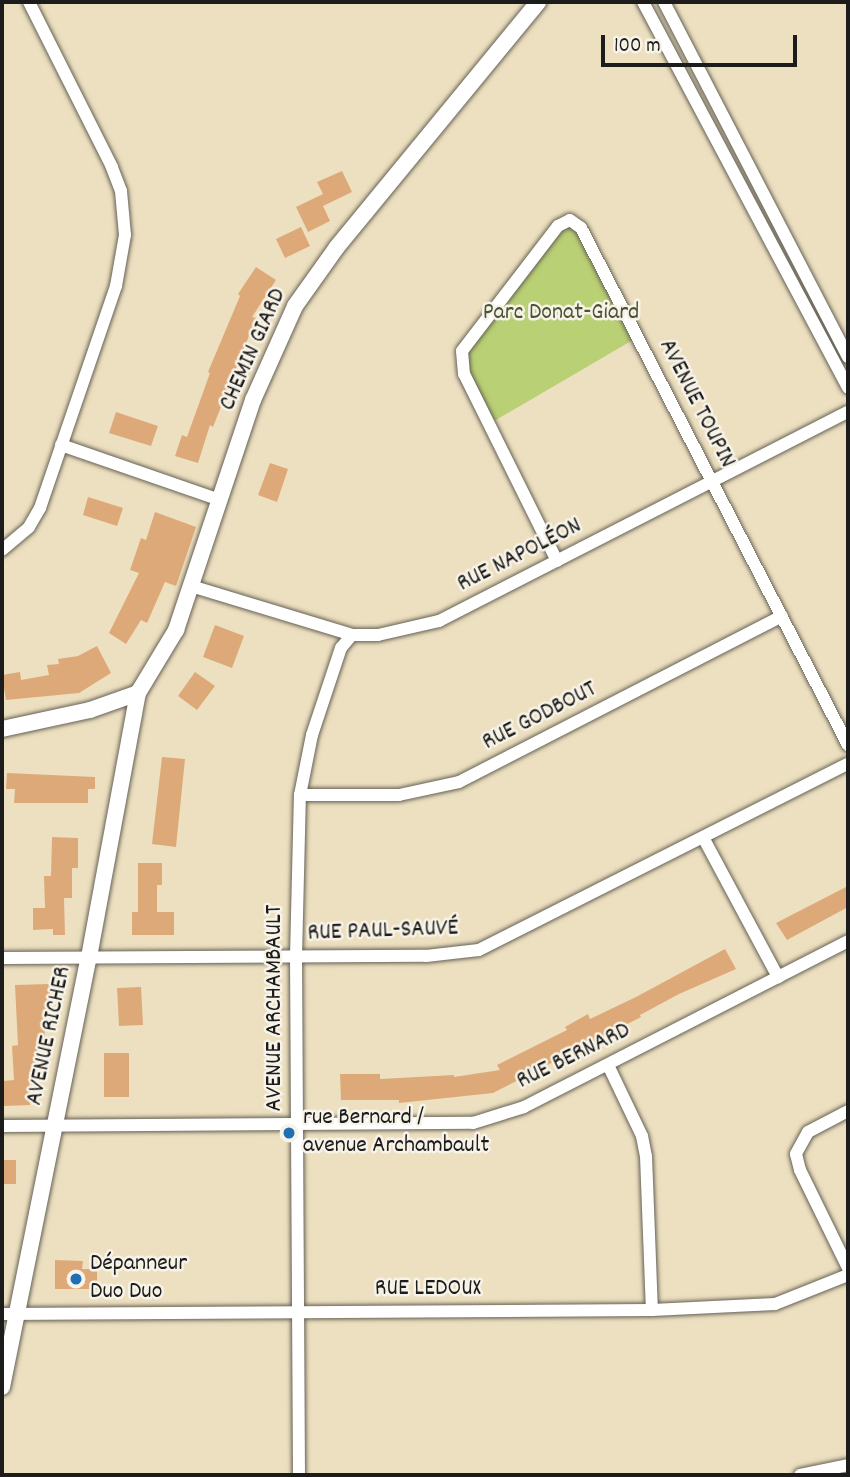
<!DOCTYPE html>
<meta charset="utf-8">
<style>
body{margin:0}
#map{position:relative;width:850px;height:1477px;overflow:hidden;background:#ede0c0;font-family:Dekko,sans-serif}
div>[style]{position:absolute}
.green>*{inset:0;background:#bad074}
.building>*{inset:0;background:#dea978}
.roads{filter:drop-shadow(0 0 2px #656155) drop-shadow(0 0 2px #656155)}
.minor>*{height:12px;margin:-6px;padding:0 6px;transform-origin:6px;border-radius:6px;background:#fff}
.tertiary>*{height:16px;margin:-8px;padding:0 8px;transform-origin:8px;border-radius:8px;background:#fff}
.dots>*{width:19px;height:19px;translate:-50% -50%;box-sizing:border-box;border:4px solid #f7f3e8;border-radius:50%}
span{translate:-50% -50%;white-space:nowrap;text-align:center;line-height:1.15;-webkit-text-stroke:5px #f7f3e8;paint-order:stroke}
.park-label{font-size:24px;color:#4b5236}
.street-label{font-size:24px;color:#1c1c1c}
.poi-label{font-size:24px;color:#1c1c1c}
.left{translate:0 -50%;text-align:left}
.frame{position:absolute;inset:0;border:4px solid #1c1c1c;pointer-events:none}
.scale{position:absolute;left:601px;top:35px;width:196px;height:32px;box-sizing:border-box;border:4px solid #1c1c1c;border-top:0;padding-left:9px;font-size:21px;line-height:24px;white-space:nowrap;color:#1c1c1c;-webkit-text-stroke:5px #f7f3e8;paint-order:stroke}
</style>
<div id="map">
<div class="green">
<i style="clip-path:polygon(570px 220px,638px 337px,489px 424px,464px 374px,465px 344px)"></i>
</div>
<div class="building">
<i style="clip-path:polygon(342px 171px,352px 192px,323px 206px,330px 221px,308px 232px,296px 207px,323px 194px,317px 182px)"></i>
<i style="clip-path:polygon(301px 227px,310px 246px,285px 258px,276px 239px)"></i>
<i style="clip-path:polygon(256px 267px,276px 280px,252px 317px,256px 318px,213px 427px,210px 425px,198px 463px,175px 456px,182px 435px,187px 437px,210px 373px,208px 372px,240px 296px,238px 294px)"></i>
<i style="clip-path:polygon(116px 412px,158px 426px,151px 446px,109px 433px)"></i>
<i style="clip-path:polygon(270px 463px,288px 469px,277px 502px,258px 495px)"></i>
<i style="clip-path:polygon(88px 497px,123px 508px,117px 526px,83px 515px)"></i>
<i style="clip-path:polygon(155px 512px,196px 527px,176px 586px,165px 582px,147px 623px,141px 620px,126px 644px,109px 633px,139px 573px,130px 570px,141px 538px,146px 540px)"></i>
<i style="clip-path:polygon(215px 625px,244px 636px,232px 668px,203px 657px)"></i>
<i style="clip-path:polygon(97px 646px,111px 673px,79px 693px,6px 700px,2px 675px,20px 672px,21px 680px,49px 675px,47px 665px,59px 664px,58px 659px,78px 656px)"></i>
<i style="clip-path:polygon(195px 672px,215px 686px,197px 710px,178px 696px)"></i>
<i style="clip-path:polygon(162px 757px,185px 759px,176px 847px,152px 844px)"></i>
<i style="clip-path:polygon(7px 773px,95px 777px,95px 789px,88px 789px,88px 803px,14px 803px,15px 789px,6px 789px)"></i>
<i style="clip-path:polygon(52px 837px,78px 838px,78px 868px,72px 868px,72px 898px,64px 898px,65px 935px,53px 935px,53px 929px,33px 930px,33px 908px,45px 908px,44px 876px,51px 876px)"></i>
<i style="clip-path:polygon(138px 863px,162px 863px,162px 885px,157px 885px,157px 912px,174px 912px,174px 935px,132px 935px,132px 912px,138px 912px)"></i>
<i style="clip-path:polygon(848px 886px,848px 907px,787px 940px,776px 923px)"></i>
<i style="clip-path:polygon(725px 949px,736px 969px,679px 994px,640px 1015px,641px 1017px,493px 1093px,399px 1103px,399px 1100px,341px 1100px,340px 1074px,380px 1074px,380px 1079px,454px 1075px,454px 1077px,500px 1070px,497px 1065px,567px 1030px,565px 1027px,588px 1014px,590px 1019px,636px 997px)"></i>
<i style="clip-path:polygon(50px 984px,50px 1011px,43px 1011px,45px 1037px,38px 1037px,40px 1071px,29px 1072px,30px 1105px,4px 1106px,3px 1081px,14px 1080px,12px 1046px,18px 1045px,15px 985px)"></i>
<i style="clip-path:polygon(141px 987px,143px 1025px,119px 1026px,117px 988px)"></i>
<i style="clip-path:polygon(104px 1053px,129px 1053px,129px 1097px,104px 1097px)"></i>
<i style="clip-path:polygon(2px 1160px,16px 1160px,16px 1184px,2px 1184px)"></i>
<i style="clip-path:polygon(55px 1260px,83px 1261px,82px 1269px,97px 1269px,97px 1289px,55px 1289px)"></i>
</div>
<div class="roads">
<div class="minor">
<i style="left:643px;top:2px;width:437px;rotate:62deg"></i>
<i style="left:664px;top:2px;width:400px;rotate:62.6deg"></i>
<i style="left:61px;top:445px;width:168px;rotate:19.1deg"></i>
<i style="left:2px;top:550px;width:35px;rotate:-40deg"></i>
<i style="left:29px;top:527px;width:22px;rotate:-60deg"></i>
<i style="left:40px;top:508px;width:235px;rotate:-71.1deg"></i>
<i style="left:116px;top:286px;width:52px;rotate:-80deg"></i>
<i style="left:125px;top:235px;width:44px;rotate:-95.2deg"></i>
<i style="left:121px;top:191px;width:26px;rotate:-111deg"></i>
<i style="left:112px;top:167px;width:185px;rotate:-116.7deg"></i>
<i style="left:557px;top:561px;width:209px;rotate:-116.4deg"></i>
<i style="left:464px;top:374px;width:23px;rotate:-95deg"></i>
<i style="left:462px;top:351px;width:158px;rotate:-52.5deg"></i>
<i style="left:558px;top:226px;width:13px;rotate:-27deg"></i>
<i style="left:570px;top:220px;width:14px;rotate:36deg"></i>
<i style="left:581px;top:228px;width:582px;rotate:62.69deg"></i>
<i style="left:191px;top:586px;width:168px;rotate:16.9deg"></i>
<i style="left:352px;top:635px;width:26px"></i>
<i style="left:378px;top:635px;width:63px;rotate:-12.9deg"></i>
<i style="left:439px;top:621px;width:459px;rotate:-27.1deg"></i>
<i style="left:300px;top:795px;width:99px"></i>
<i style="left:399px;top:795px;width:61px;rotate:-12.2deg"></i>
<i style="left:459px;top:782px;width:363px;rotate:-27.2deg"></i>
<i style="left:704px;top:839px;width:157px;rotate:61.8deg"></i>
<i style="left:2px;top:958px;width:424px;rotate:-0.3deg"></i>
<i style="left:426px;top:956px;width:53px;rotate:-6.5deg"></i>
<i style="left:479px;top:950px;width:413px;rotate:-26.8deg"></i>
<i style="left:608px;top:1065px;width:79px;rotate:64.4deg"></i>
<i style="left:642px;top:1136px;width:20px;rotate:79deg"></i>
<i style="left:646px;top:1156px;width:154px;rotate:87.8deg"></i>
<i style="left:848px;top:1111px;width:45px;rotate:152.3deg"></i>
<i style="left:808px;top:1132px;width:25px;rotate:119deg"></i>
<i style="left:796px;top:1154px;width:16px;rotate:76deg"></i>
<i style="left:800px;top:1170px;width:109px;rotate:63.9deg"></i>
<i style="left:2px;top:1126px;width:471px;rotate:-0.4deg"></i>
<i style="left:473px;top:1123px;width:53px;rotate:-17.4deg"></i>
<i style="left:524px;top:1107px;width:364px;rotate:-27.1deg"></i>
<i style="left:2px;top:1314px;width:650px;rotate:-0.35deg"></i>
<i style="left:652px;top:1310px;width:123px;rotate:-2.8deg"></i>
<i style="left:775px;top:1304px;width:79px;rotate:-21.7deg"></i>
<i style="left:299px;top:1475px;width:519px;rotate:-90.33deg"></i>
<i style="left:296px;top:956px;width:161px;rotate:-88.6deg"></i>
<i style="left:300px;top:795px;width:61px;rotate:-78.7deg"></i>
<i style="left:312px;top:735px;width:92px;rotate:-71.6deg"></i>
<i style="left:341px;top:648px;width:17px;rotate:-50deg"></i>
<i style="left:800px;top:1475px;width:49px;rotate:-11.8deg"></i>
</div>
<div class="tertiary">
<i style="left:2px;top:729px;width:90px;rotate:-12.2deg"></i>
<i style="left:90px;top:710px;width:51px;rotate:-19.5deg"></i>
<i style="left:2px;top:1387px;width:439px;rotate:-78.6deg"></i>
<i style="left:89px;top:957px;width:269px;rotate:-79.5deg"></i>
<i style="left:138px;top:693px;width:74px;rotate:-58.9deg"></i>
<i style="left:176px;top:630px;width:243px;rotate:-71.5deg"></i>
<i style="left:253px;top:400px;width:103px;rotate:-65.9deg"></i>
<i style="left:295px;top:306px;width:72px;rotate:-54.6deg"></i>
<i style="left:337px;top:247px;width:317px;rotate:-50.6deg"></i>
</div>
</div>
<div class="dots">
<i style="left:289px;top:1133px;background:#1f6fb2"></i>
<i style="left:76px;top:1279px;background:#1f6fb2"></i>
</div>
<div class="park-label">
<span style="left:561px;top:314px">Parc Donat-Giard</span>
</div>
<div class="street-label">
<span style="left:254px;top:350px;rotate:-66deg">CHEMIN GIARD</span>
<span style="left:696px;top:404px;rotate:63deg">AVENUE TOUPIN</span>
<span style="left:520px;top:556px;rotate:-27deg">RUE NAPOLÉON</span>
<span style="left:540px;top:717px;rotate:-27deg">RUE GODBOUT</span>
<span style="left:383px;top:932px;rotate:-2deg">RUE PAUL-SAUVÉ</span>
<span style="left:276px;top:1008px;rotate:-90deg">AVENUE ARCHAMBAULT</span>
<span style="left:50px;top:1036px;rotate:-78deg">AVENUE RICHER</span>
<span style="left:574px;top:1057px;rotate:-26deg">RUE BERNARD</span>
<span style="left:428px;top:1290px">RUE LEDOUX</span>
</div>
<div class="poi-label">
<span class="left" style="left:303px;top:1133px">rue Bernard /<br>avenue Archambault</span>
<span class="left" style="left:90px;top:1279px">Dépanneur<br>Duo Duo</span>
</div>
<div class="frame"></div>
<div class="scale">100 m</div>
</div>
